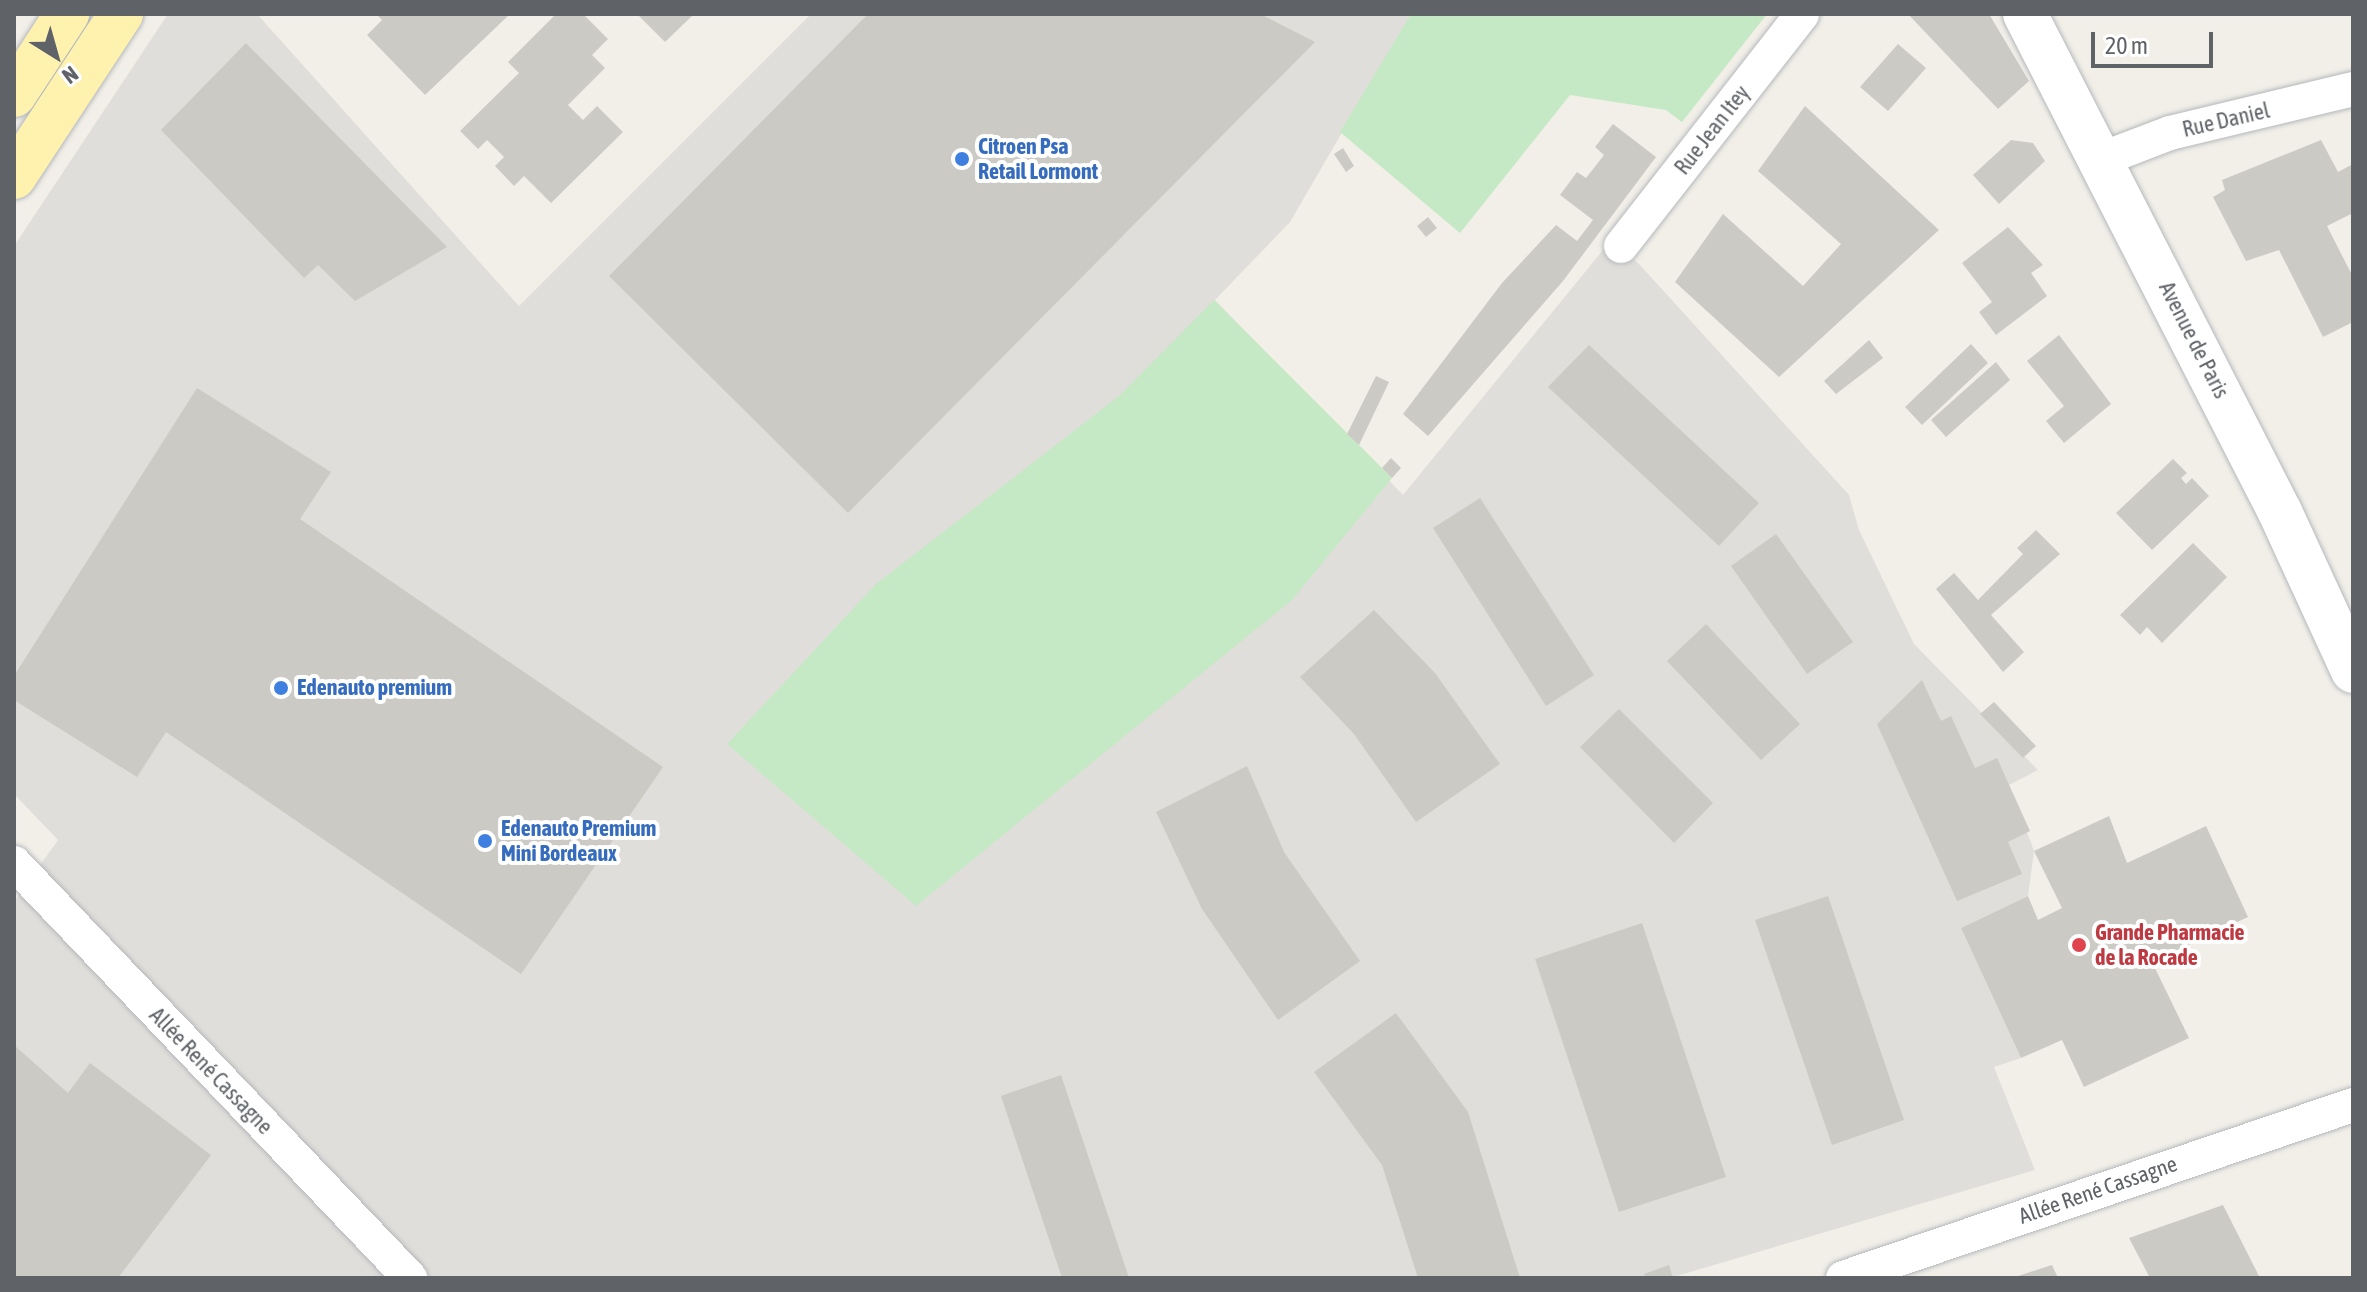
<!DOCTYPE html>
<meta charset="utf-8">
<style>
body{margin:0}
#map{position:relative;width:2367px;height:1292px;overflow:hidden;background:#f1efe8;font-family:"Asap Condensed",sans-serif}
div>[style]{position:absolute}
.industrial>*{inset:0;background:#e0deda}
.green>*{inset:0;background:#c5e8c5}
.building>*{inset:0;background:#cccac5}
.roads{filter:drop-shadow(0 0 2px #b5b8bc) drop-shadow(0 0 2px #b5b8bc)}
.minor>*{height:34px;margin:-17px;padding:0 17px;transform-origin:17px;border-radius:17px;background:#fff}
.secondary>*{height:44px;margin:-22px;padding:0 22px;transform-origin:22px;border-radius:22px;background:#fff}
.primary>*{height:44px;margin:-22px;padding:0 22px;transform-origin:22px;border-radius:22px;background:#fff2af}
.dots>*{width:22px;height:22px;translate:-50% -50%;box-sizing:border-box;border:4px solid #fff;border-radius:50%}
span{translate:-50% -50%;white-space:nowrap;text-align:center;line-height:1.15;-webkit-text-stroke:8px #fff;paint-order:stroke}
.street-label{font-size:22px;color:#5f6368}
.shop-label{font-size:22px;color:#366cbe;font-weight:700}
.left{translate:0 -50%;text-align:left}
.health-label{font-size:22px;color:#be3a42;font-weight:700}
.frame{position:absolute;inset:0;border:16px solid #5f6368;pointer-events:none}
.north{position:absolute;left:16px;top:16px;width:80px;height:80px;-webkit-text-stroke:6px #fff;paint-order:stroke;rotate:143deg;font-size:22px;font-weight:700;line-height:32px;text-align:center;color:#5f6368}
.north::after{content:'';display:block;margin:auto;width:28px;height:36px;background:#5f6368;clip-path:polygon(50% 0,100% 100%,50% 72%,0 100%)}
.scale{position:absolute;left:2091px;top:32px;width:122px;height:36px;box-sizing:border-box;border:4px solid #5f6368;border-top:0;padding-left:10px;font-size:24px;line-height:28px;white-space:nowrap;color:#5f6368;-webkit-text-stroke:6px #fff;paint-order:stroke}
</style>
<div id="map">
<div class="industrial">
<i style="clip-path:polygon(168px 14px,257px 14px,519px 306px,811px 14px,1411px 14px,1290px 222px,1215px 300px,1403px 495px,1612px 239px,1640px 265px,1849px 495px,1859px 530px,1914px 644px,2038px 770px,2009px 785px,2034px 851px,2028px 896px,1961px 928px,2021px 1058px,1994px 1067px,2035px 1170px,1670px 1278px,14px 1278px,14px 902px,58px 840px,14px 794px,14px 246px)"></i>
</div>
<div class="green">
<i style="clip-path:polygon(1411px 14px,1767px 14px,1682px 122px,1666px 110px,1570px 95px,1460px 233px,1340px 132px)"></i>
<i style="clip-path:polygon(1214px 300px,1392px 478px,1292px 600px,916px 906px,727px 744px,876px 584px,1119px 396px)"></i>
</div>
<div class="building">
<i style="clip-path:polygon(376px 14px,510px 14px,425px 95px,367px 35px,382px 20px)"></i>
<i style="clip-path:polygon(556px 14px,583px 14px,608px 39px,592px 55px,605px 68px,568px 105px,583px 120px,597px 106px,623px 132px,551px 203px,524px 176px,514px 186px,495px 166px,504px 157px,487px 140px,478px 149px,460px 131px,519px 73px,508px 62px)"></i>
<i style="clip-path:polygon(637px 14px,694px 14px,665px 42px)"></i>
<i style="clip-path:polygon(868px 14px,1260px 14px,1315px 42px,848px 513px,609px 276px)"></i>
<i style="clip-path:polygon(1908px 14px,1989px 14px,2029px 81px,1998px 109px)"></i>
<i style="clip-path:polygon(246px 43px,447px 247px,355px 301px,318px 265px,304px 278px,161px 130px)"></i>
<i style="clip-path:polygon(1898px 44px,1926px 68px,1888px 111px,1860px 87px)"></i>
<i style="clip-path:polygon(1805px 106px,1939px 230px,1779px 377px,1675px 282px,1723px 214px,1803px 286px,1841px 244px,1758px 171px)"></i>
<i style="clip-path:polygon(1613px 124px,1656px 157px,1563px 281px,1428px 436px,1403px 414px,1502px 283px,1556px 225px,1577px 241px,1593px 220px,1560px 195px,1577px 172px,1586px 178px,1604px 155px,1595px 147px)"></i>
<i style="clip-path:polygon(2011px 140px,2033px 143px,2045px 161px,1999px 204px,1973px 175px)"></i>
<i style="clip-path:polygon(2321px 140px,2338px 172px,2353px 164px,2353px 213px,2327px 226px,2353px 277px,2353px 322px,2323px 337px,2279px 250px,2246px 261px,2213px 197px,2225px 190px,2222px 180px)"></i>
<i style="clip-path:polygon(1343px 148px,1354px 166px,1346px 172px,1334px 154px)"></i>
<i style="clip-path:polygon(1428px 217px,1437px 228px,1426px 237px,1417px 226px)"></i>
<i style="clip-path:polygon(2008px 227px,2043px 265px,2031px 273px,2047px 296px,1996px 335px,1979px 312px,1992px 302px,1962px 263px)"></i>
<i style="clip-path:polygon(2059px 335px,2111px 404px,2064px 443px,2046px 421px,2064px 406px,2027px 361px)"></i>
<i style="clip-path:polygon(1869px 340px,1883px 358px,1836px 394px,1824px 381px)"></i>
<i style="clip-path:polygon(1971px 344px,1988px 363px,1922px 425px,1905px 407px)"></i>
<i style="clip-path:polygon(1589px 345px,1759px 503px,1719px 546px,1548px 387px)"></i>
<i style="clip-path:polygon(1996px 362px,2010px 380px,1946px 437px,1931px 420px)"></i>
<i style="clip-path:polygon(1376px 376px,1389px 382px,1359px 445px,1347px 434px)"></i>
<i style="clip-path:polygon(197px 388px,331px 472px,300px 519px,663px 767px,521px 974px,166px 732px,137px 777px,14px 700px,14px 676px)"></i>
<i style="clip-path:polygon(1391px 458px,1401px 468px,1392px 478px,1382px 468px)"></i>
<i style="clip-path:polygon(2173px 459px,2187px 473px,2181px 478px,2186px 484px,2192px 478px,2209px 496px,2152px 550px,2116px 513px)"></i>
<i style="clip-path:polygon(1480px 498px,1594px 675px,1546px 706px,1433px 528px)"></i>
<i style="clip-path:polygon(2036px 530px,2060px 554px,1991px 615px,2024px 652px,2003px 672px,1936px 589px,1954px 573px,1978px 600px,2023px 554px,2017px 548px)"></i>
<i style="clip-path:polygon(1776px 534px,1853px 642px,1807px 674px,1731px 566px)"></i>
<i style="clip-path:polygon(2193px 543px,2227px 577px,2162px 643px,2147px 627px,2140px 635px,2120px 615px)"></i>
<i style="clip-path:polygon(1374px 610px,1435px 673px,1500px 764px,1416px 822px,1354px 734px,1300px 677px)"></i>
<i style="clip-path:polygon(1706px 624px,1800px 724px,1761px 760px,1667px 661px)"></i>
<i style="clip-path:polygon(1922px 680px,1941px 721px,1951px 716px,1975px 768px,1997px 758px,2030px 831px,2008px 842px,2022px 874px,1957px 901px,1877px 724px)"></i>
<i style="clip-path:polygon(1994px 702px,2036px 746px,2023px 758px,1980px 714px)"></i>
<i style="clip-path:polygon(1619px 709px,1713px 803px,1674px 843px,1580px 747px)"></i>
<i style="clip-path:polygon(1247px 766px,1284px 852px,1360px 961px,1278px 1020px,1202px 909px,1156px 812px)"></i>
<i style="clip-path:polygon(2109px 816px,2127px 863px,2206px 826px,2248px 917px,2152px 962px,2189px 1038px,2084px 1087px,2062px 1040px,2021px 1058px,1961px 928px,2028px 896px,2038px 920px,2062px 908px,2034px 851px)"></i>
<i style="clip-path:polygon(1828px 896px,1904px 1120px,1832px 1145px,1755px 920px)"></i>
<i style="clip-path:polygon(1642px 923px,1726px 1177px,1619px 1212px,1535px 959px)"></i>
<i style="clip-path:polygon(1396px 1013px,1468px 1112px,1520px 1278px,1418px 1278px,1382px 1165px,1314px 1072px)"></i>
<i style="clip-path:polygon(14px 1045px,68px 1093px,90px 1063px,211px 1155px,118px 1278px,14px 1278px)"></i>
<i style="clip-path:polygon(1061px 1075px,1129px 1278px,1062px 1278px,1001px 1096px)"></i>
<i style="clip-path:polygon(2223px 1205px,2260px 1278px,2150px 1278px,2129px 1238px)"></i>
<i style="clip-path:polygon(1669px 1265px,1673px 1278px,1646px 1278px,1644px 1274px)"></i>
<i style="clip-path:polygon(2052px 1265px,2058px 1278px,2015px 1278px,2015px 1277px)"></i>
</div>
<div class="roads">
<div class="minor">
<i style="left:2102px;top:159px;width:73px;rotate:-20.9deg"></i>
<i style="left:2170px;top:133px;width:188px;rotate:-13.5deg"></i>
<i style="left:1621px;top:246px;width:294px;rotate:-52deg"></i>
<i style="left:14px;top:863px;width:574px;rotate:46.34deg"></i>
<i style="left:1843px;top:1278px;width:539px;rotate:-18.74deg"></i>
</div>
<div class="secondary">
<i style="left:2025px;top:14px;width:559px;rotate:62.89deg"></i>
<i style="left:2280px;top:512px;width:175px;rotate:65.3deg"></i>
</div>
<div class="primary">
<i style="left:14px;top:95px;width:97px;rotate:-56.8deg"></i>
<i style="left:14px;top:177px;width:195px;rotate:-56.7deg"></i>
</div>
</div>
<div class="dots">
<i style="left:962px;top:159px;background:#3f7fe0"></i>
<i style="left:281px;top:688px;background:#3f7fe0"></i>
<i style="left:485px;top:841px;background:#3f7fe0"></i>
<i style="left:2079px;top:945px;background:#e0444e"></i>
</div>
<div class="street-label">
<span style="left:2226px;top:120px;rotate:-13deg">Rue Daniel</span>
<span style="left:1712px;top:130px;rotate:-52deg">Rue Jean Itey</span>
<span style="left:2194px;top:340px;rotate:63deg">Avenue de Paris</span>
<span style="left:211px;top:1071px;rotate:46deg">Allée René Cassagne</span>
<span style="left:2098px;top:1190px;rotate:-19deg">Allée René Cassagne</span>
</div>
<div class="shop-label">
<span class="left" style="left:978px;top:159px">Citroen Psa<br>Retail Lormont</span>
<span class="left" style="left:297px;top:688px">Edenauto premium</span>
<span class="left" style="left:501px;top:841px">Edenauto Premium<br>Mini Bordeaux</span>
</div>
<div class="health-label">
<span class="left" style="left:2095px;top:945px">Grande Pharmacie<br>de la Rocade</span>
</div>
<div class="frame"></div>
<div class="north">N</div>
<div class="scale">20 m</div>
</div>
